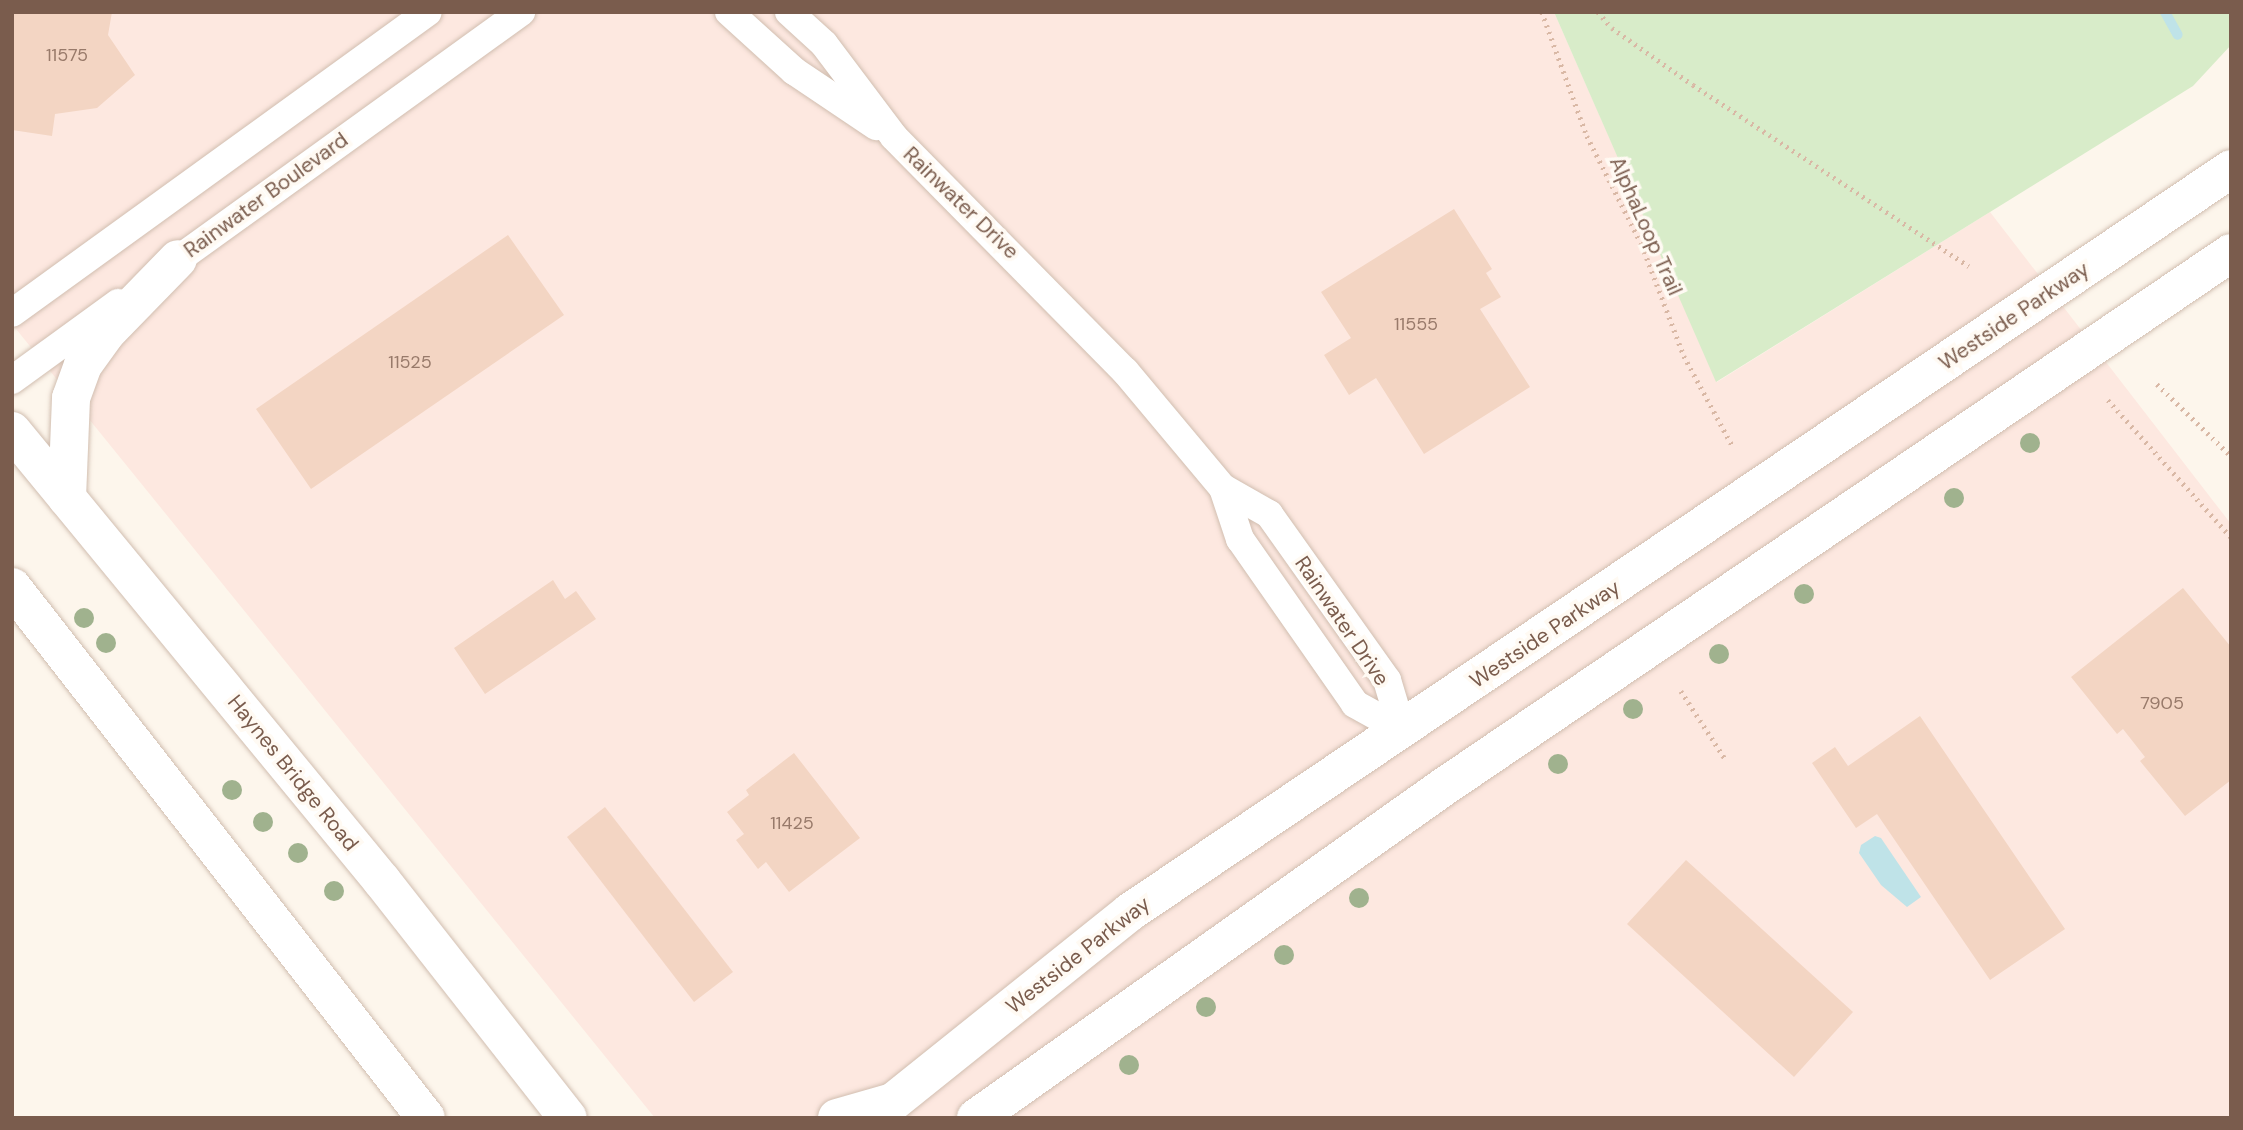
<!DOCTYPE html>
<style>
body{margin:0}
#map{position:relative;width:2243px;height:1130px;overflow:hidden;background:#fdf6ec;font-family:"DM Sans",sans-serif}
div>[style]{position:absolute}
.commercial>*{inset:0;background:#fde8e0}
.green>*{inset:0;background:#d8ecc9}
.water>*{inset:0;background:#bfe3e8}
.stream>*{height:10px;margin:-5px;padding:0 5px;transform-origin:5px;border-radius:5px;background:#bfe3e8}
.building>*{inset:0;background:#f3d5c3}
.path>*{height:4.5px;margin-top:-2.25px;transform-origin:0;background:repeating-linear-gradient(90deg,#d9b8a5 0 2px,transparent 0 7px)}
.roads{filter:drop-shadow(0 0 2px #d1beb0) drop-shadow(0 0 2px #d1beb0)}
.minor>*{height:28px;margin:-14px;padding:0 14px;transform-origin:14px;border-radius:14px;background:#fff}
.secondary>*{height:38px;margin:-19px;padding:0 19px;transform-origin:19px;border-radius:19px;background:#fff}
.trees>*{width:20px;height:20px;margin:-10px;border-radius:50%;background:#a0b28e}
span{translate:-50% -50%;white-space:nowrap;text-align:center;line-height:1.15;-webkit-text-stroke:7px #fffaf3;paint-order:stroke}
.number-label{font-size:18px;color:#987a6a}
.number-label span{-webkit-text-stroke-width:0}
.street-label{font-size:21px;color:#7a5c4d}
.frame{position:absolute;inset:0;border:14px solid #7a5c4d;pointer-events:none}
</style>
<div id="map">
<div class="commercial">
<i style="clip-path:polygon(12px 12px,1554px 12px,1717px 382px,1990px 212px,2231px 524px,2231px 1118px,655px 1118px,12px 324px)"></i>
</div>
<div class="green">
<i style="clip-path:polygon(1554px 12px,2231px 12px,2231px 45px,2193px 86px,1716px 382px)"></i>
</div>
<div class="water">
<i style="clip-path:polygon(1875px 836px,1881px 838px,1921px 897px,1907px 907px,1881px 885px,1859px 853px,1861px 845px)"></i>
</div>
<div class="stream">
<i style="left:2165px;top:12px;width:26px;rotate:61deg"></i>
</div>
<div class="building">
<i style="clip-path:polygon(12px 12px,112px 12px,108px 35px,135px 75px,97px 108px,55px 114px,52px 136px,12px 130px)"></i>
<i style="clip-path:polygon(1454px 209px,1492px 269px,1486px 273px,1501px 297px,1480px 309px,1530px 387px,1424px 454px,1376px 378px,1349px 395px,1324px 355px,1351px 338px,1321px 292px)"></i>
<i style="clip-path:polygon(508px 235px,564px 315px,311px 489px,256px 409px)"></i>
<i style="clip-path:polygon(553px 580px,565px 599px,576px 591px,596px 619px,485px 694px,454px 648px)"></i>
<i style="clip-path:polygon(2183px 588px,2231px 647px,2231px 780px,2185px 816px,2140px 761px,2145px 757px,2123px 729px,2117px 734px,2071px 677px)"></i>
<i style="clip-path:polygon(1920px 716px,2065px 929px,1990px 980px,1877px 814px,1856px 828px,1812px 763px,1835px 747px,1848px 766px)"></i>
<i style="clip-path:polygon(794px 753px,860px 838px,789px 892px,766px 862px,758px 869px,736px 840px,744px 834px,727px 812px,749px 795px,746px 790px)"></i>
<i style="clip-path:polygon(605px 807px,733px 972px,694px 1002px,567px 837px)"></i>
<i style="clip-path:polygon(1686px 860px,1853px 1012px,1794px 1077px,1627px 924px)"></i>
</div>
<div class="path">
<i style="left:1542px;top:12px;width:132px;rotate:70.1deg"></i>
<i style="left:1587px;top:136px;width:122px;rotate:63.2deg"></i>
<i style="left:1642px;top:245px;width:119px;rotate:69.3deg"></i>
<i style="left:1684px;top:356px;width:103px;rotate:61.7deg"></i>
<i style="left:1598px;top:12px;width:21px;rotate:49deg"></i>
<i style="left:1612px;top:28px;width:99px;rotate:35.1deg"></i>
<i style="left:1693px;top:85px;width:330px;rotate:33.3deg"></i>
<i style="left:2157px;top:384px;width:103px;rotate:44.2deg"></i>
<i style="left:2108px;top:400px;width:184px;rotate:48.1deg"></i>
<i style="left:1681px;top:691px;width:82px;rotate:56.9deg"></i>
</div>
<div class="roads">
<div class="minor">
<i style="left:729px;top:12px;width:88px;rotate:42.2deg"></i>
<i style="left:794px;top:71px;width:99px;rotate:33.9deg"></i>
<i style="left:789px;top:12px;width:47px;rotate:42.4deg"></i>
<i style="left:824px;top:44px;width:116px;rotate:53deg"></i>
<i style="left:894px;top:137px;width:329px;rotate:45.4deg"></i>
<i style="left:1125px;top:371px;width:153px;rotate:50.1deg"></i>
<i style="left:1223px;top:488px;width:53px;rotate:29.5deg"></i>
<i style="left:1269px;top:514px;width:204px;rotate:54.6deg"></i>
<i style="left:1387px;top:680px;width:52px;rotate:73.3deg"></i>
<i style="left:162px;top:271px;width:443px;rotate:-35.8deg"></i>
<i style="left:12px;top:313px;width:513px;rotate:-35.89deg"></i>
<i style="left:12px;top:380px;width:131px;rotate:-36deg"></i>
<i style="left:1223px;top:488px;width:54px;rotate:71.6deg"></i>
<i style="left:1240px;top:539px;width:201px;rotate:55.1deg"></i>
<i style="left:1355px;top:704px;width:54px;rotate:29deg"></i>
</div>
<div class="secondary">
<i style="left:12px;top:431px;width:583px;rotate:50.57deg"></i>
<i style="left:382px;top:881px;width:301px;rotate:51.9deg"></i>
<i style="left:67px;top:498px;width:100px;rotate:-87.7deg"></i>
<i style="left:71px;top:398px;width:35px;rotate:-70deg"></i>
<i style="left:83px;top:365px;width:39px;rotate:-54deg"></i>
<i style="left:106px;top:333px;width:103px;rotate:-45.8deg"></i>
<i style="left:12px;top:587px;width:673px;rotate:52.06deg"></i>
<i style="left:837px;top:1118px;width:58px;rotate:-15.9deg"></i>
<i style="left:873px;top:1118px;width:329px;rotate:-38.7deg"></i>
<i style="left:1130px;top:912px;width:1328px;rotate:-34.01deg"></i>
<i style="left:976px;top:1118px;width:571px;rotate:-35.3deg"></i>
<i style="left:1442px;top:788px;width:953px;rotate:-34.14deg"></i>
</div>
</div>
<div class="trees">
<i style="left:2030px;top:443px"></i>
<i style="left:1954px;top:498px"></i>
<i style="left:1804px;top:594px"></i>
<i style="left:84px;top:618px"></i>
<i style="left:106px;top:643px"></i>
<i style="left:1719px;top:654px"></i>
<i style="left:1633px;top:709px"></i>
<i style="left:1558px;top:764px"></i>
<i style="left:232px;top:790px"></i>
<i style="left:263px;top:822px"></i>
<i style="left:298px;top:853px"></i>
<i style="left:334px;top:891px"></i>
<i style="left:1359px;top:898px"></i>
<i style="left:1284px;top:955px"></i>
<i style="left:1206px;top:1007px"></i>
<i style="left:1129px;top:1065px"></i>
</div>
<div class="number-label">
<span style="left:67px;top:55px">11575</span>
<span style="left:1416px;top:324px">11555</span>
<span style="left:410px;top:362px">11525</span>
<span style="left:2162px;top:703px">7905</span>
<span style="left:792px;top:823px">11425</span>
</div>
<div class="street-label">
<span style="left:266px;top:195px;rotate:-36deg">Rainwater Boulevard</span>
<span style="left:961px;top:203px;rotate:44deg">Rainwater Drive</span>
<span style="left:1646px;top:226px;rotate:66deg">AlphaLoop Trail</span>
<span style="left:2014px;top:316px;rotate:-34deg">Westside Parkway</span>
<span style="left:1342px;top:621px;rotate:56deg">Rainwater Drive</span>
<span style="left:1545px;top:634px;rotate:-34deg">Westside Parkway</span>
<span style="left:293px;top:773px;rotate:51deg">Haynes Bridge Road</span>
<span style="left:1078px;top:955px;rotate:-38deg">Westside Parkway</span>
</div>
<div class="frame"></div>
</div>
